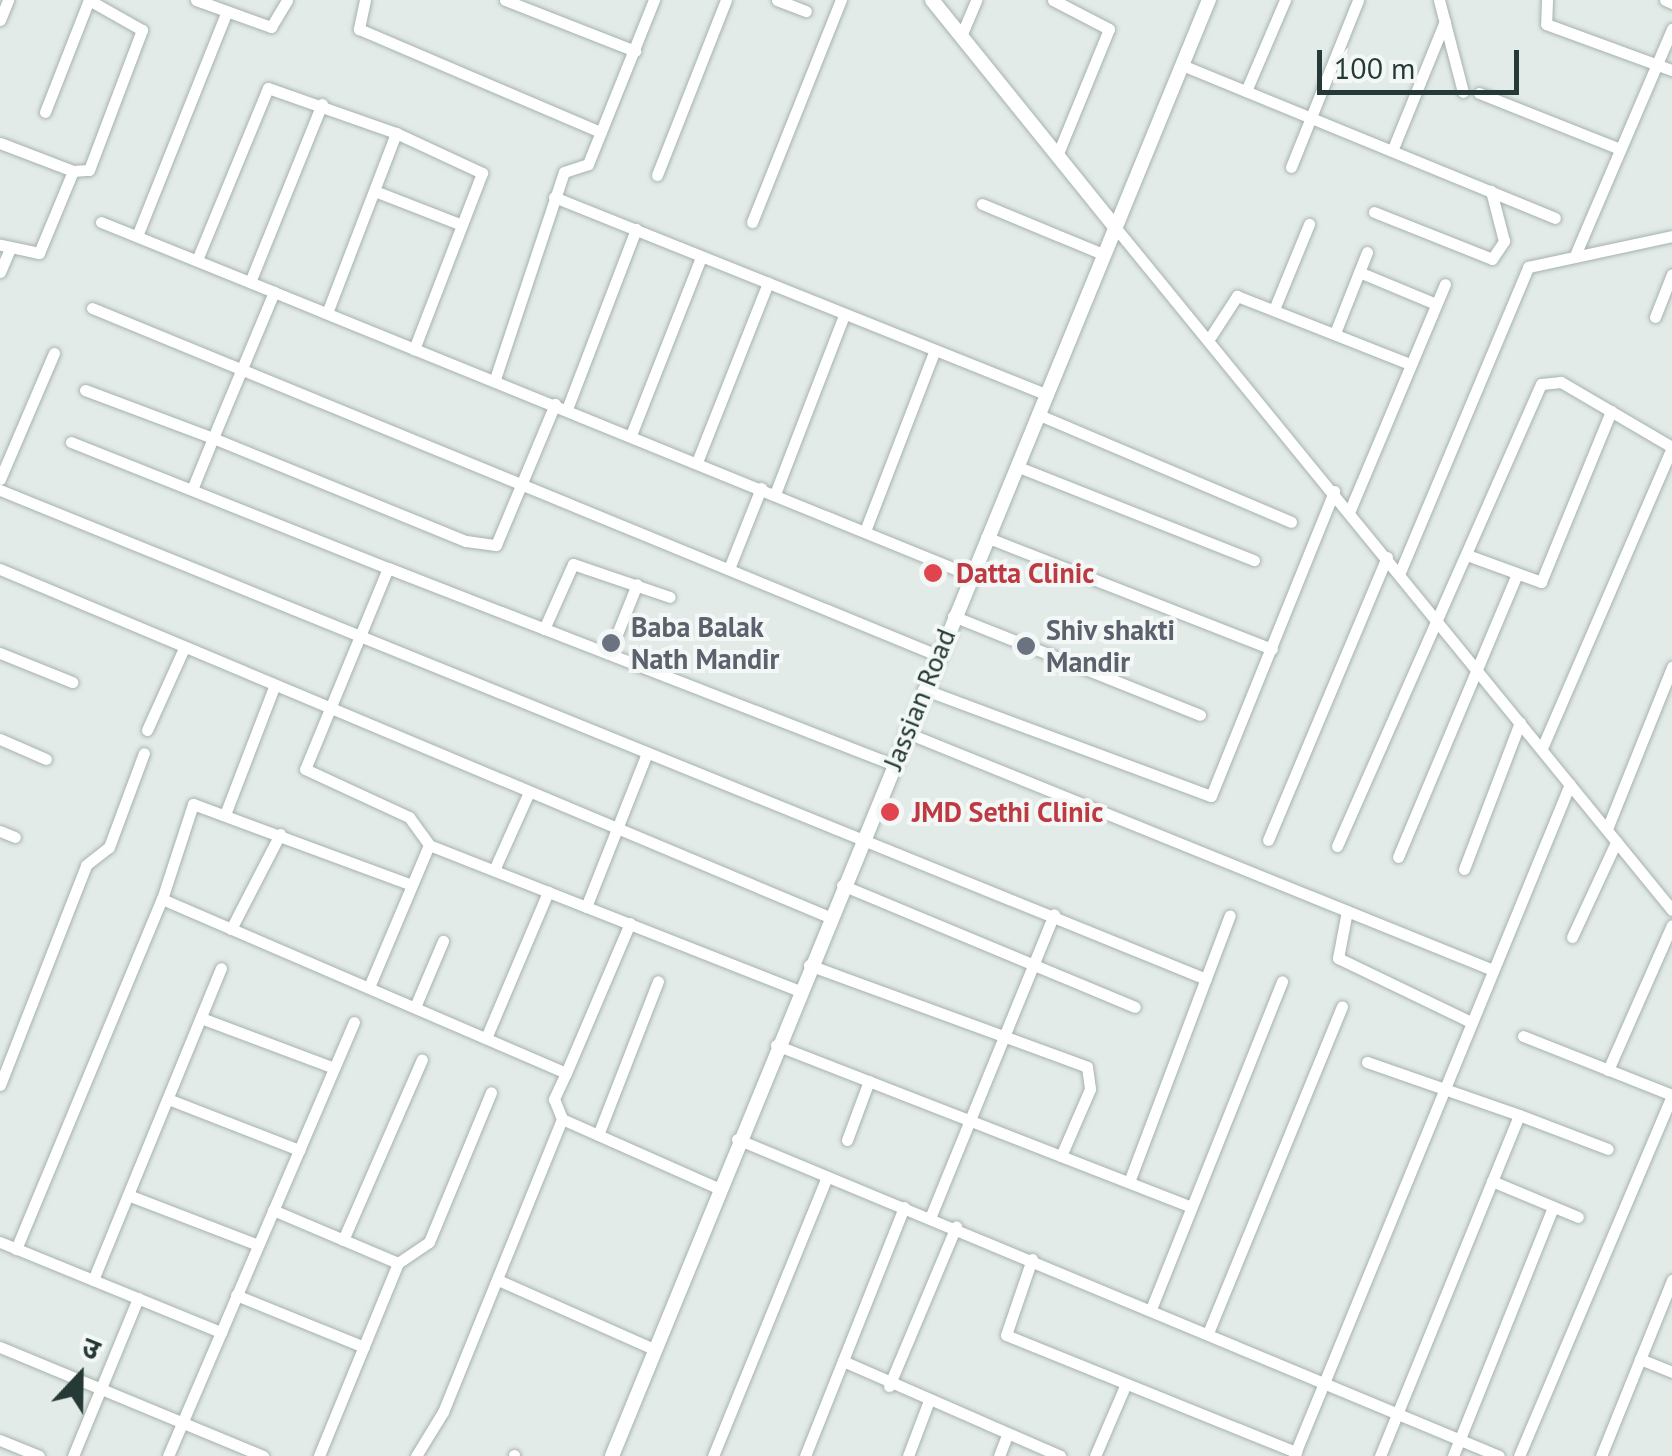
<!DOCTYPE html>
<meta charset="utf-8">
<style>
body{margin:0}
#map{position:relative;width:1672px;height:1456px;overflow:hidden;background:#e3ebe8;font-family:"PT Sans","Noto Sans Devanagari",sans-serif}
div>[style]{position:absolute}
.roads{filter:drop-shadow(0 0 2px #a6b2af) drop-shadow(0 0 2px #a6b2af)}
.minor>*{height:11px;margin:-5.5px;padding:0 5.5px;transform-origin:5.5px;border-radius:5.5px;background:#fff}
.tertiary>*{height:14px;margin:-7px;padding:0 7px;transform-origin:7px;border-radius:7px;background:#fff}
.dots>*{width:28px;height:28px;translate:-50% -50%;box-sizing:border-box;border:5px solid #f3f8f6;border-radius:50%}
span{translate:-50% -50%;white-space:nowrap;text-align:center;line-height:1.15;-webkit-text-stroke:8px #f3f8f6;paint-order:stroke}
.health-label{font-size:28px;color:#be3a42;font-weight:700}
.left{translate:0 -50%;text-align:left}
.worship-label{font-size:28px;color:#5b616d;font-weight:700}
.street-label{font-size:28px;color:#253a36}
.north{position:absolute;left:30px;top:1326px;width:100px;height:100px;-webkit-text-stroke:8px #f3f8f6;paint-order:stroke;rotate:22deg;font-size:28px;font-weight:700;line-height:40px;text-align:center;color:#253a36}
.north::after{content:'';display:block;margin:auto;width:35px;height:45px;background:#253a36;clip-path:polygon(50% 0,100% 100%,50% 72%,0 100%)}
.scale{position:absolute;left:1317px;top:50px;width:202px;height:45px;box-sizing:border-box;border:5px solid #253a36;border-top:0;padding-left:12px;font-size:30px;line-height:35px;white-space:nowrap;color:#253a36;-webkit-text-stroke:8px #f3f8f6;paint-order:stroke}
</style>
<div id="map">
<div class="roads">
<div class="minor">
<i style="left:196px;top:0;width:80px;rotate:19.8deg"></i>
<i style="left:271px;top:27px;width:31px;rotate:-59deg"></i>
<i style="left:365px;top:0;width:30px;rotate:102deg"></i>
<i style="left:359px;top:29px;width:263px;rotate:23.1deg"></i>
<i style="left:505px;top:0;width:140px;rotate:21.4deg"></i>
<i style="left:777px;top:0;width:31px;rotate:21deg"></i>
<i style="left:1053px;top:0;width:63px;rotate:27.4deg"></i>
<i style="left:1109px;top:29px;width:137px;rotate:112.3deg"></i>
<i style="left:1439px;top:0;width:95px;rotate:75.4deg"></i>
<i style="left:1547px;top:0;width:24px;rotate:92deg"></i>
<i style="left:1546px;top:24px;width:134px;rotate:20.1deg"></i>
<i style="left:1665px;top:0;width:8px;rotate:23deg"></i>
<i style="left:0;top:20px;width:22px;rotate:-68deg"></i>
<i style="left:961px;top:36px;width:39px;rotate:-67deg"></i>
<i style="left:1182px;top:65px;width:403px;rotate:22.3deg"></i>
<i style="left:1246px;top:91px;width:99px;rotate:-66.8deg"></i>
<i style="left:1479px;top:93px;width:152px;rotate:21.7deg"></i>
<i style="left:45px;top:112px;width:120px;rotate:-68.6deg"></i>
<i style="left:0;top:143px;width:78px;rotate:21deg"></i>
<i style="left:73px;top:171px;width:89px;rotate:112.5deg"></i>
<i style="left:39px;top:253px;width:40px;rotate:-168deg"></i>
<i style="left:1392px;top:151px;width:140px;rotate:-67.8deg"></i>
<i style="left:1291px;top:167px;width:180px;rotate:-68.1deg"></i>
<i style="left:73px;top:171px;width:16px;rotate:-4deg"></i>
<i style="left:89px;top:170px;width:150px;rotate:-69.3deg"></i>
<i style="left:142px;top:30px;width:61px;rotate:-150.5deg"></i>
<i style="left:657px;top:175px;width:188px;rotate:-68.5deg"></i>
<i style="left:375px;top:191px;width:93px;rotate:21.3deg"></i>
<i style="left:554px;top:197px;width:529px;rotate:21.86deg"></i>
<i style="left:982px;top:204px;width:131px;rotate:22.5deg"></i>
<i style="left:1374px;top:212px;width:127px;rotate:21.7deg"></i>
<i style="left:1492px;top:259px;width:22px;rotate:-56deg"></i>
<i style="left:1504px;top:241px;width:52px;rotate:-104.6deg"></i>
<i style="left:101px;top:222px;width:187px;rotate:22deg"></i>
<i style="left:274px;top:292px;width:158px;rotate:112.7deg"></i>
<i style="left:213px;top:438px;width:273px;rotate:22.2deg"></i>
<i style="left:466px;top:541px;width:30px;rotate:8deg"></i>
<i style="left:496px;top:545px;width:153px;rotate:-67.3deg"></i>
<i style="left:752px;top:222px;width:239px;rotate:-68.2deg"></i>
<i style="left:1115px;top:227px;width:881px;rotate:50.8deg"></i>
<i style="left:137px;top:236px;width:240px;rotate:-68.2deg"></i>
<i style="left:1576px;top:253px;width:244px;rotate:-66.8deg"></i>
<i style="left:197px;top:260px;width:186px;rotate:-67.6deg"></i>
<i style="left:268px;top:88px;width:136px;rotate:19.4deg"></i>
<i style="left:396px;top:133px;width:95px;rotate:24.9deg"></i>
<i style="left:482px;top:173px;width:189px;rotate:111.1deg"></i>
<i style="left:0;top:272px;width:26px;rotate:-67deg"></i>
<i style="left:1359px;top:272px;width:83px;rotate:22.6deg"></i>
<i style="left:250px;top:282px;width:192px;rotate:-68deg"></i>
<i style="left:274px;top:292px;width:751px;rotate:22.13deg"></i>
<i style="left:1275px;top:307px;width:90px;rotate:-67.7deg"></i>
<i style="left:92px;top:308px;width:913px;rotate:22.33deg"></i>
<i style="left:327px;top:313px;width:193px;rotate:-69deg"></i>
<i style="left:1655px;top:317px;width:46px;rotate:-68.4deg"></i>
<i style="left:1335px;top:333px;width:87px;rotate:-68.4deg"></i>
<i style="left:1211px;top:336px;width:48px;rotate:-57deg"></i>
<i style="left:1237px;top:296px;width:186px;rotate:21.5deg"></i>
<i style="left:495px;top:379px;width:218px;rotate:-71.6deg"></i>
<i style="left:564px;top:172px;width:25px;rotate:-18deg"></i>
<i style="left:588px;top:164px;width:177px;rotate:-68.1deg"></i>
<i style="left:85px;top:390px;width:137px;rotate:20.6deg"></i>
<i style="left:213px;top:438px;width:53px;rotate:112.2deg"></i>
<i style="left:567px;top:409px;width:193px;rotate:-69deg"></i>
<i style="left:1037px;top:414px;width:276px;rotate:23deg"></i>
<i style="left:631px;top:435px;width:191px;rotate:-68.5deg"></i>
<i style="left:71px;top:442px;width:341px;rotate:21.7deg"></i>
<i style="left:388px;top:568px;width:217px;rotate:112.4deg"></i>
<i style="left:305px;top:769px;width:115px;rotate:24.8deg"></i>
<i style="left:409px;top:817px;width:34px;rotate:54deg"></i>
<i style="left:697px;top:462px;width:193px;rotate:-68.4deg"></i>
<i style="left:1016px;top:466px;width:256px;rotate:21.6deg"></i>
<i style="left:0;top:479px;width:137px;rotate:-66.8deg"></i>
<i style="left:0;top:490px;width:1301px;rotate:22.07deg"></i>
<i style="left:775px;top:494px;width:192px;rotate:-68.9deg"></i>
<i style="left:1350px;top:510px;width:245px;rotate:-67.2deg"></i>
<i style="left:865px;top:531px;width:192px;rotate:-68.9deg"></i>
<i style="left:986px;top:537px;width:307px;rotate:21.4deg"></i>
<i style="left:1467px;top:555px;width:79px;rotate:20deg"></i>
<i style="left:1541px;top:582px;width:185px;rotate:-67.7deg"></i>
<i style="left:730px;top:566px;width:84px;rotate:-68.3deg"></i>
<i style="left:388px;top:568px;width:541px;rotate:21.25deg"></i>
<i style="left:0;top:569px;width:899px;rotate:22.77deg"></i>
<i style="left:1400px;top:572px;width:331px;rotate:-67.2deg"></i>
<i style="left:1528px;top:267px;width:147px;rotate:-12.1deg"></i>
<i style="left:953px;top:616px;width:266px;rotate:21.8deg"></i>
<i style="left:544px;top:629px;width:71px;rotate:-66deg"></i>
<i style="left:573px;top:564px;width:102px;rotate:18.8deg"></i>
<i style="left:0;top:653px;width:78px;rotate:21.9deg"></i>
<i style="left:609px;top:654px;width:75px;rotate:-68.2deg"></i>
<i style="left:923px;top:689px;width:307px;rotate:20.4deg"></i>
<i style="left:1211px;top:796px;width:329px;rotate:-68deg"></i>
<i style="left:147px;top:730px;width:90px;rotate:-65.7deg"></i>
<i style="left:905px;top:732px;width:634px;rotate:22.04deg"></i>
<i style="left:0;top:739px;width:50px;rotate:23.5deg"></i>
<i style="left:1542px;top:748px;width:327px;rotate:-66.6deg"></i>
<i style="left:226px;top:812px;width:134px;rotate:-69deg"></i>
<i style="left:1607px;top:829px;width:175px;rotate:-68.1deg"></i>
<i style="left:0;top:831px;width:16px;rotate:22deg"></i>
<i style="left:1268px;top:840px;width:307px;rotate:-67.2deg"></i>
<i style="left:1337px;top:846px;width:505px;rotate:-66.18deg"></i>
<i style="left:1541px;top:384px;width:20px;rotate:-6deg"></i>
<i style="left:1561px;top:382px;width:129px;rotate:30.4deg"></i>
<i style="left:1398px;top:857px;width:305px;rotate:-67.2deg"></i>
<i style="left:1464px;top:869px;width:157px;rotate:-69.1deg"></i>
<i style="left:494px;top:870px;width:85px;rotate:-65.8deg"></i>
<i style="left:842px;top:885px;width:317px;rotate:22.6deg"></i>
<i style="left:162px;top:899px;width:100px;rotate:-71.9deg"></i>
<i style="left:193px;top:804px;width:233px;rotate:20.3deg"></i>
<i style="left:586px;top:907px;width:166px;rotate:-68.4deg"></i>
<i style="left:1347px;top:911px;width:48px;rotate:100.8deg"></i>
<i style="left:1338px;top:958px;width:148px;rotate:25.7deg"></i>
<i style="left:231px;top:929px;width:107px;rotate:-62.7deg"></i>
<i style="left:1572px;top:937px;width:105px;rotate:-65.1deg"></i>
<i style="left:809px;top:965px;width:296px;rotate:20.1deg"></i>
<i style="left:1087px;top:1067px;width:22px;rotate:82deg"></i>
<i style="left:1090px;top:1089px;width:73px;rotate:113.4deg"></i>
<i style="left:369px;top:987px;width:154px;rotate:-67.1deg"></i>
<i style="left:429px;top:845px;width:396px;rotate:21.5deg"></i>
<i style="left:415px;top:1007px;width:72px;rotate:-67deg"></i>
<i style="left:201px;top:1018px;width:142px;rotate:20.6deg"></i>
<i style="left:1523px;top:1036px;width:160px;rotate:21.6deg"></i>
<i style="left:486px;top:1038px;width:159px;rotate:-67deg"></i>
<i style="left:776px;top:1045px;width:445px;rotate:21.3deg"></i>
<i style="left:1367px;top:1062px;width:161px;rotate:19.2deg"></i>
<i style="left:1608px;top:1070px;width:158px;rotate:-66.2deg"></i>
<i style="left:566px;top:1073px;width:29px;rotate:115deg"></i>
<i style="left:554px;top:1099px;width:22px;rotate:68deg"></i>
<i style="left:562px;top:1119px;width:171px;rotate:23.9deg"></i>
<i style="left:0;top:1085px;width:236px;rotate:-68.6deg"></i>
<i style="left:86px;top:865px;width:29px;rotate:-38deg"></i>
<i style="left:109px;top:847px;width:100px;rotate:-69.6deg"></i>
<i style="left:168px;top:1099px;width:141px;rotate:21.3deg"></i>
<i style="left:598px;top:1135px;width:165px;rotate:-68.7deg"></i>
<i style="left:737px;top:1139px;width:825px;rotate:22.59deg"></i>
<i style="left:847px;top:1140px;width:63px;rotate:-69.6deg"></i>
<i style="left:1492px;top:1181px;width:93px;rotate:22.7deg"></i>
<i style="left:1129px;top:1182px;width:285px;rotate:-69.3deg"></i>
<i style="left:128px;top:1195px;width:139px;rotate:21deg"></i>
<i style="left:273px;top:1210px;width:136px;rotate:23deg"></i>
<i style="left:398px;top:1263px;width:209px;rotate:112.3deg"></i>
<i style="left:930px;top:1218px;width:328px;rotate:-67.8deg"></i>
<i style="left:343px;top:1240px;width:197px;rotate:-66.4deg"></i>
<i style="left:0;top:1242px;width:239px;rotate:22.2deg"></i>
<i style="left:16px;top:1249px;width:379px;rotate:-67.4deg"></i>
<i style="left:162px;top:899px;width:440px;rotate:23.3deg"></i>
<i style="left:566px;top:1073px;width:163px;rotate:-66.9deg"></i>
<i style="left:1032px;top:1259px;width:80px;rotate:108.9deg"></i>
<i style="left:1006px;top:1335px;width:313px;rotate:22deg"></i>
<i style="left:398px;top:1263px;width:37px;rotate:-34deg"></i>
<i style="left:429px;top:1242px;width:162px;rotate:-67.5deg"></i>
<i style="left:93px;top:1280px;width:337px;rotate:-67.7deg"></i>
<i style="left:498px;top:1280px;width:171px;rotate:23.9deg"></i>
<i style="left:236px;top:1295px;width:138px;rotate:22.1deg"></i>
<i style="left:1151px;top:1309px;width:353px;rotate:-68.2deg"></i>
<i style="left:1208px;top:1333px;width:353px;rotate:-67.7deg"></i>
<i style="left:0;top:1347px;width:285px;rotate:22.5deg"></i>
<i style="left:1640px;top:1359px;width:35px;rotate:22deg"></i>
<i style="left:843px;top:1361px;width:237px;rotate:23.6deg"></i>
<i style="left:889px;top:1386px;width:173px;rotate:-67.2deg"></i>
<i style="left:0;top:1440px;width:42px;rotate:22.3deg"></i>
<i style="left:73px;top:1456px;width:171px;rotate:-67.6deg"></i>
<i style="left:168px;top:1456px;width:472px;rotate:-66.8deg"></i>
<i style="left:416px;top:1456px;width:52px;rotate:-58.5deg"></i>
<i style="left:443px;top:1412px;width:316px;rotate:-67.9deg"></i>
<i style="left:514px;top:1456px;width:1px;rotate:-90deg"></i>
<i style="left:713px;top:1456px;width:301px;rotate:-67.8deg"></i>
<i style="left:805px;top:1456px;width:268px;rotate:-68.3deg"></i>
<i style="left:908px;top:1456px;width:57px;rotate:-69.3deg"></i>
<i style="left:999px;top:1456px;width:22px;rotate:-69deg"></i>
<i style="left:1095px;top:1456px;width:76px;rotate:-66.8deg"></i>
<i style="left:1294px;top:1456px;width:726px;rotate:-67.67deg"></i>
<i style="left:1380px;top:1456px;width:368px;rotate:-67.8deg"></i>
<i style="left:1519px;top:1115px;width:95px;rotate:20.9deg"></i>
<i style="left:1453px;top:1456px;width:268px;rotate:-68.1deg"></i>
<i style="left:1519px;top:1456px;width:392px;rotate:-67deg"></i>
<i style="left:1601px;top:1456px;width:190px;rotate:-68deg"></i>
</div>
<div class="tertiary">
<i style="left:932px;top:0;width:292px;rotate:51.1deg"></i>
<i style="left:612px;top:1456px;width:1574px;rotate:-67.71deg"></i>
</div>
</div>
<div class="dots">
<i style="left:933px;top:573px;background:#e0444e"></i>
<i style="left:611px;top:643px;background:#6b7280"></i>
<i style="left:1026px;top:646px;background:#6b7280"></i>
<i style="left:890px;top:812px;background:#e0444e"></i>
</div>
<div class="health-label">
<span class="left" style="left:956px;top:573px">Datta Clinic</span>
<span class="left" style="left:912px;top:812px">JMD Sethi Clinic</span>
</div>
<div class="worship-label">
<span class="left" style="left:631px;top:643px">Baba Balak<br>Nath Mandir</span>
<span class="left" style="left:1046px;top:646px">Shiv shakti<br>Mandir</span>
</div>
<div class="street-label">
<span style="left:919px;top:699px;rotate:-68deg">Jassian Road</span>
</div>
<div class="north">उ</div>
<div class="scale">100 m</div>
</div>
